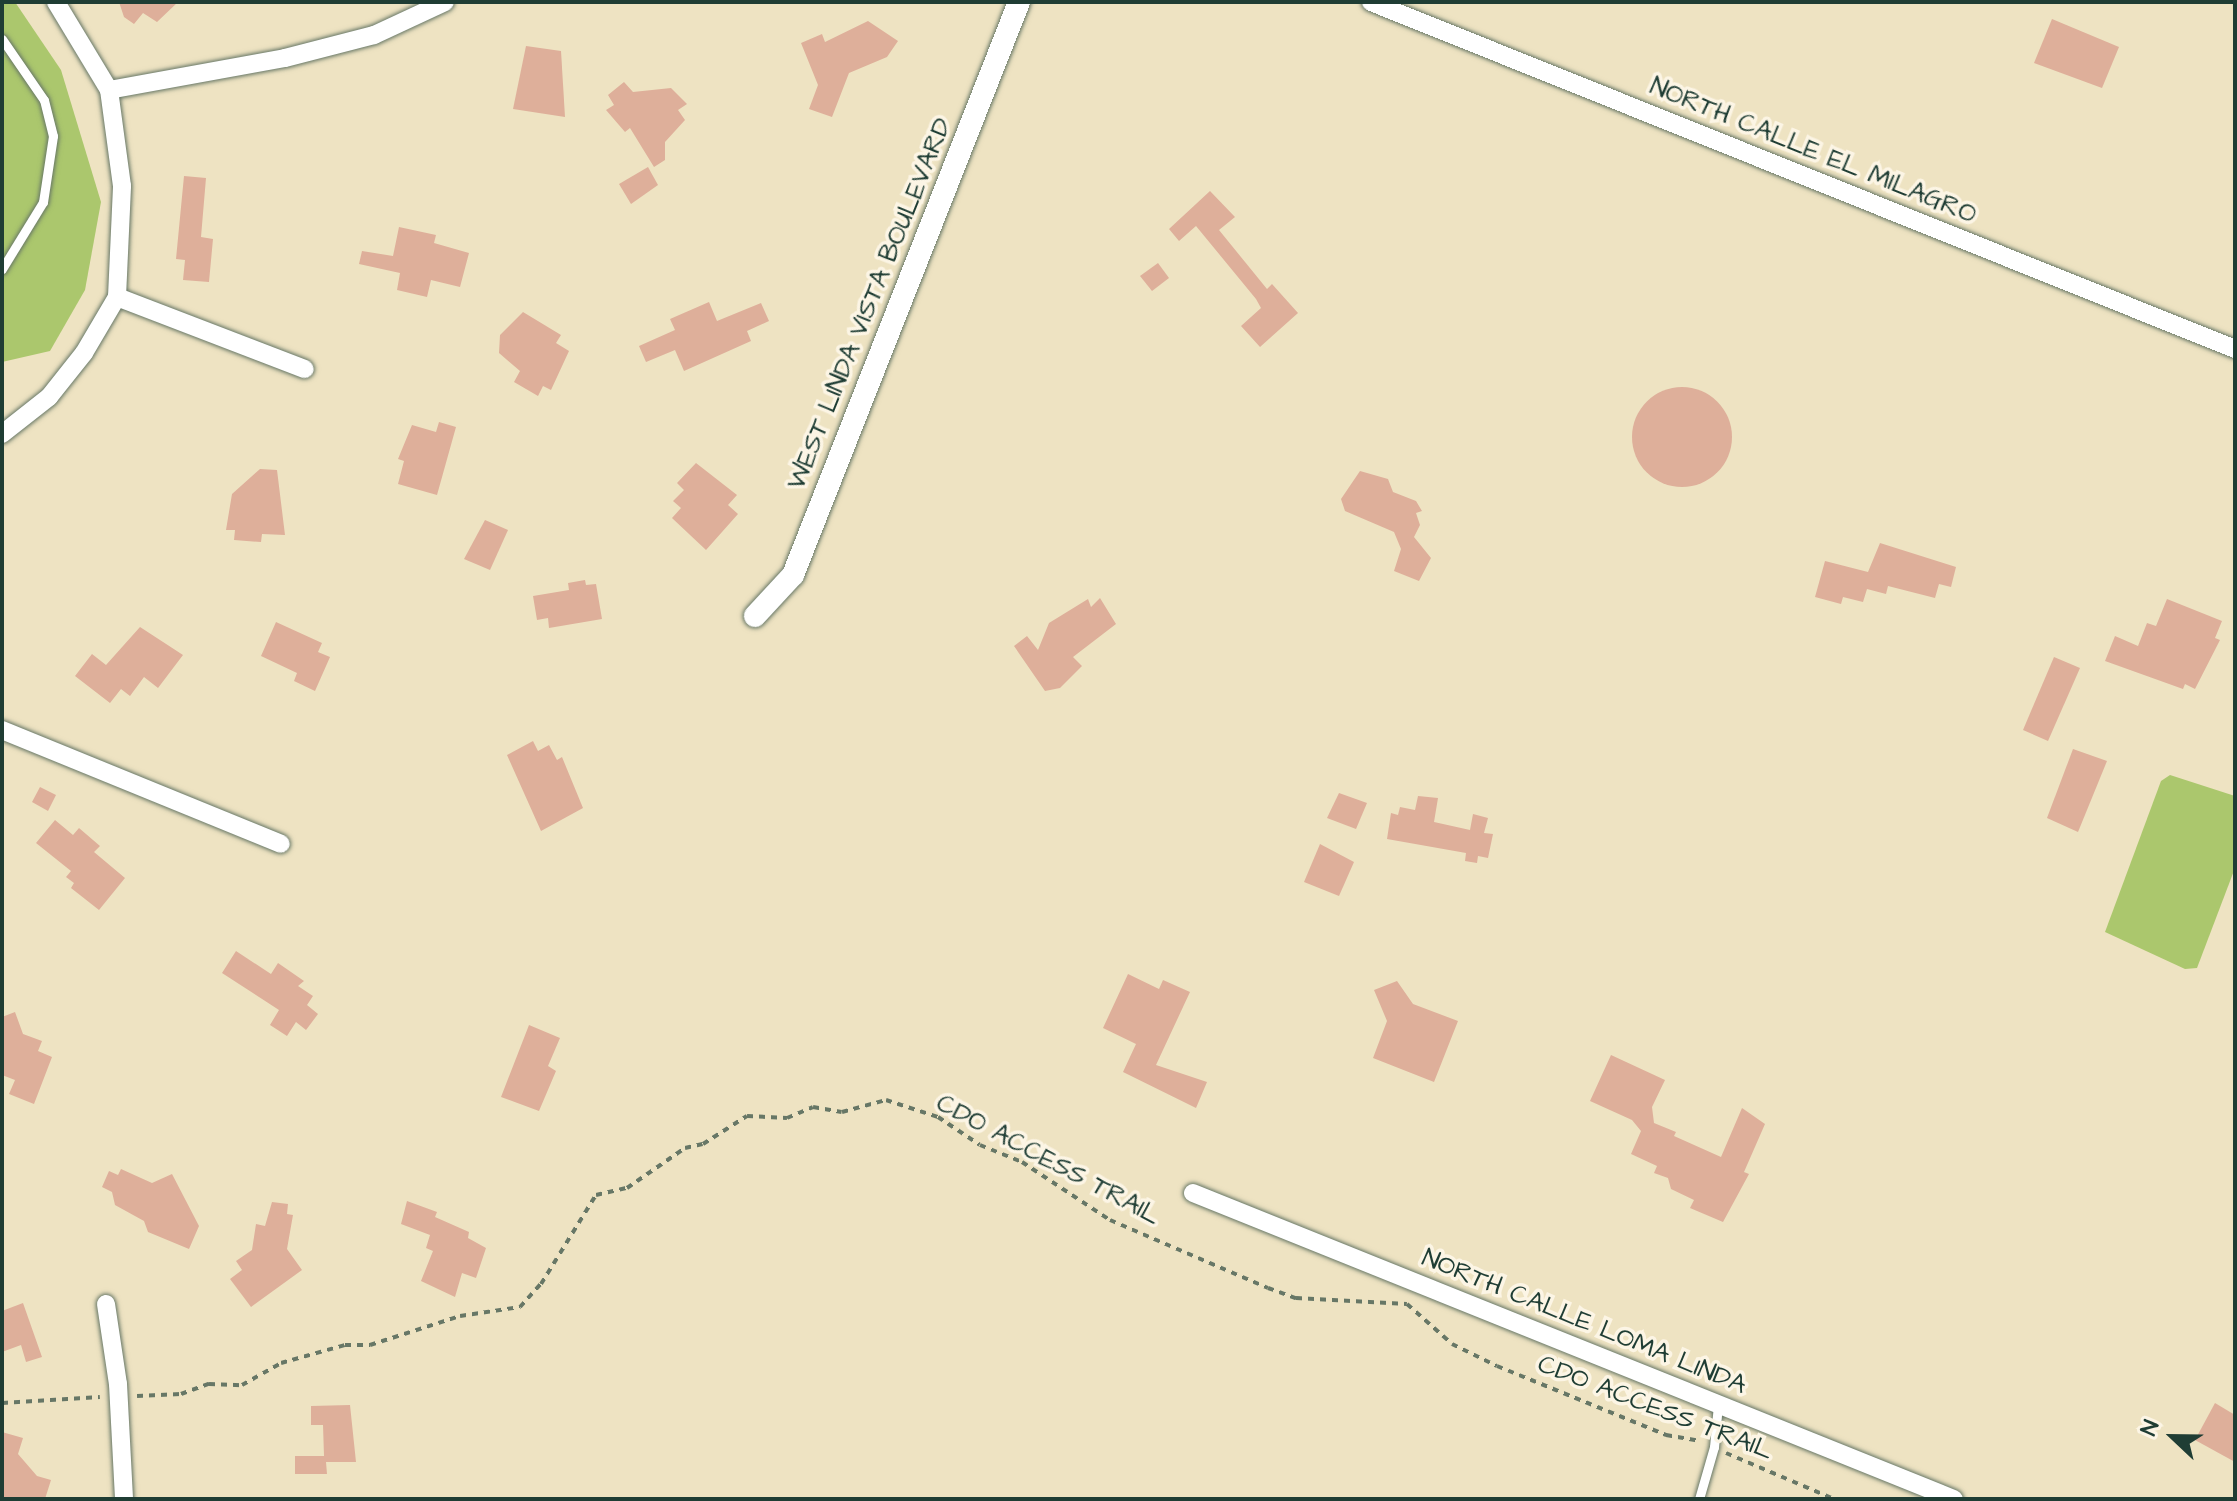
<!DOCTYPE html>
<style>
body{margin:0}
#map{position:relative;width:2237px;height:1501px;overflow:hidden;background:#eee3c2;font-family:"Architects Daughter",sans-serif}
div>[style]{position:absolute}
.green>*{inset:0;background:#abc76d}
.building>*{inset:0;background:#deaf9a}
.round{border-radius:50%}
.path>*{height:4px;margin-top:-2px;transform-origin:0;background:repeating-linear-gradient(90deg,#677766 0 6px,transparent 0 12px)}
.roads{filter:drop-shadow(0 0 2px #677766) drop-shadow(0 0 2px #677766)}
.service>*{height:9px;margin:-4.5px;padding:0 4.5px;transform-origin:4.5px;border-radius:4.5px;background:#fff}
.minor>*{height:18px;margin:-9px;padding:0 9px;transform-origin:9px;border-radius:9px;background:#fff}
.tertiary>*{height:22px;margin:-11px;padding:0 11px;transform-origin:11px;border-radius:11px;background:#fff}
span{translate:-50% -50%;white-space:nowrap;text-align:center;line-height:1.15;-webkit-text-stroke:7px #fcf5e5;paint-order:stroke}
.street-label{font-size:26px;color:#1f3d34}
.frame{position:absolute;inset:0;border:4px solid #1f3d34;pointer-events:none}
.north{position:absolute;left:2133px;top:1397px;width:80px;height:80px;-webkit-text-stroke:6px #fcf5e5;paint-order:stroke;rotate:292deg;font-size:22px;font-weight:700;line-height:32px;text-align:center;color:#1f3d34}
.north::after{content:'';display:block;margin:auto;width:28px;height:36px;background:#1f3d34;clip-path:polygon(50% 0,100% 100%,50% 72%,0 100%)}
</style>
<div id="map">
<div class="green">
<i style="clip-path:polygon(2px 2px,15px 2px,61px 70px,101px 202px,85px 290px,50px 351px,2px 362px)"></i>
<i style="clip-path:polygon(2170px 775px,2235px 796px,2235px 868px,2197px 968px,2185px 969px,2105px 932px,2161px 781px)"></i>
</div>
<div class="building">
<i style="clip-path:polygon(119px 2px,178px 2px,157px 22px,143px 13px,134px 24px,124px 17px)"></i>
<i style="clip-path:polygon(2052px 19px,2119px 47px,2102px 88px,2034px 63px)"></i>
<i style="clip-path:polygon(868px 21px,898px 41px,887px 57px,849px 73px,832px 117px,809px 109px,818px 85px,801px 43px,822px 34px,825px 42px)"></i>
<i style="clip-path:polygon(526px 46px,561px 51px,565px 117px,513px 109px)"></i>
<i style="clip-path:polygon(624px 82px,633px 92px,671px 88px,687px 104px,678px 110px,685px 120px,665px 142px,665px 160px,654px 167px,630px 128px,625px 132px,606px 110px,614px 105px,608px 95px)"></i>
<i style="clip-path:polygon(648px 167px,658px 185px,631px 204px,619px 184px)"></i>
<i style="clip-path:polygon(184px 176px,206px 178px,201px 237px,213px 239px,209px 282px,183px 280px,185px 260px,176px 259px)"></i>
<i style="clip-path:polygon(1210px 191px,1235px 217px,1219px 230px,1267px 289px,1272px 284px,1298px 313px,1260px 347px,1241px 326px,1261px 308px,1256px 299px,1196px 226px,1179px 241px,1169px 229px)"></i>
<i style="clip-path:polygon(399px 227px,436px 235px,434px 243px,469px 253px,460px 287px,431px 280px,427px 297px,397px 290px,400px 273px,359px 264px,362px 251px,393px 256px)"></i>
<i style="clip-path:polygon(1158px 263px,1169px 278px,1152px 291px,1140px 276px)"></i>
<i style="clip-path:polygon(709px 302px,717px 321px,761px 303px,769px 321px,747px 331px,751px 341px,684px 371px,675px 350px,646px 362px,639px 346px,675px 330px,670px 319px)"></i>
<i style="clip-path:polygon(523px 312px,561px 335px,556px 343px,569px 351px,551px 390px,543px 386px,538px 396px,514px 382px,520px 371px,499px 353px,500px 335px)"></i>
<i class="round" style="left:1632px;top:387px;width:100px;height:100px"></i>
<i style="clip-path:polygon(439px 422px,456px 427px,437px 495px,398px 484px,404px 461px,398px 459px,412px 425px,436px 432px)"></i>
<i style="clip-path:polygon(696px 463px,737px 495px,728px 505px,738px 514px,706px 550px,672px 518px,681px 508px,673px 501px,684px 490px,677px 483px)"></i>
<i style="clip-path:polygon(260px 469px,277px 470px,285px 535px,262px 534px,261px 542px,234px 540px,235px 530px,226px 530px,232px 494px)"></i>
<i style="clip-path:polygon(1360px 471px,1388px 479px,1393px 492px,1416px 501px,1422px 511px,1416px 513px,1420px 525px,1414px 537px,1431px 558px,1419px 581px,1394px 571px,1401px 549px,1394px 532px,1345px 511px,1341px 499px)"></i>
<i style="clip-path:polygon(485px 520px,508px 530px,490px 570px,464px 559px)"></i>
<i style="clip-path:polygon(1880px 543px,1956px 567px,1951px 587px,1939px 584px,1935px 598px,1888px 586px,1886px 594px,1867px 589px,1863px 602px,1843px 597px,1841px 604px,1815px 597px,1825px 561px,1868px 572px)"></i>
<i style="clip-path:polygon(585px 580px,586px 585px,596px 584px,602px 619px,549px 628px,548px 618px,537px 620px,533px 596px,569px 590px,568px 583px)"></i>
<i style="clip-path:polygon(1100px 598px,1116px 624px,1073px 657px,1082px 666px,1060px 688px,1045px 691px,1014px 646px,1027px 636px,1038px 650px,1049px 623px,1088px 599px,1091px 607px)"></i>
<i style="clip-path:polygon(2167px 599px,2222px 621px,2215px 638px,2220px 640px,2195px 689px,2185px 684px,2183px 689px,2105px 661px,2115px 636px,2138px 646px,2147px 623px,2156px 626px)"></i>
<i style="clip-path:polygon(276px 622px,322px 643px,318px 652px,330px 657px,315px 691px,294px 681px,297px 673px,261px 656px)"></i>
<i style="clip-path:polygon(140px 627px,183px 655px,158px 688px,144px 677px,130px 696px,121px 689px,110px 703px,75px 676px,92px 654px,106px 665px)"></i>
<i style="clip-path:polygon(2054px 657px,2080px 668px,2048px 741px,2023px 730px)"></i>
<i style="clip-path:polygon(533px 741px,538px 751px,549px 745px,557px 760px,562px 757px,583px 808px,541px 831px,507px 755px)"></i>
<i style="clip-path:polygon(2073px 749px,2107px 761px,2078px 832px,2047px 818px)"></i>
<i style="clip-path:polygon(40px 787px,56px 795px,48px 811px,32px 802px)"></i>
<i style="clip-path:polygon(1339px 793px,1367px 803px,1356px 829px,1327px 818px)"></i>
<i style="clip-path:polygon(1418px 796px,1438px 798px,1434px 822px,1470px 830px,1473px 814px,1488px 818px,1484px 833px,1493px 834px,1488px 858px,1478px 856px,1477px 863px,1465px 861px,1466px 853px,1387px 839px,1391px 813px,1398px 815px,1400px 807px,1415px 810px)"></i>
<i style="clip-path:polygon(55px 820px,73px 835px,79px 828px,100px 846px,94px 852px,125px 878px,99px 910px,71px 888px,74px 883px,66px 877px,71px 871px,36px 843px)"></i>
<i style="clip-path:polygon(1320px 844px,1354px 862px,1339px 896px,1304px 882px)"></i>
<i style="clip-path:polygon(236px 951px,271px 974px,278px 963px,304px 981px,298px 986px,313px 996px,307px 1005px,318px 1014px,306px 1030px,296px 1022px,287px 1036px,270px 1025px,279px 1010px,222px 973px)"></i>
<i style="clip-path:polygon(1128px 974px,1159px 989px,1163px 980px,1190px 992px,1156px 1065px,1207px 1082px,1196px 1108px,1123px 1072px,1136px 1044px,1103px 1028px)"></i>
<i style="clip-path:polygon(1397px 981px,1413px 1004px,1458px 1021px,1434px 1082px,1373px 1058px,1387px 1021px,1374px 990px)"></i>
<i style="clip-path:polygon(15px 1012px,23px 1034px,42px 1041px,38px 1051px,52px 1057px,34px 1104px,9px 1094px,15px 1080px,2px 1075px,2px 1017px)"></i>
<i style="clip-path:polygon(529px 1025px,560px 1038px,548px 1066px,556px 1071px,539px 1111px,501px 1097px)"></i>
<i style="clip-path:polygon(1611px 1055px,1665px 1080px,1652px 1107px,1654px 1123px,1676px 1132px,1674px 1136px,1721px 1157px,1742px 1108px,1765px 1124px,1744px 1172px,1749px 1174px,1723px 1222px,1690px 1208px,1694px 1200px,1671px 1189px,1668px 1178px,1654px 1173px,1657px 1166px,1631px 1154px,1641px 1131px,1632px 1120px,1590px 1101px)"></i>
<i style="clip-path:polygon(121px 1169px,152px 1183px,172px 1174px,199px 1226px,189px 1249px,148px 1232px,144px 1221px,115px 1205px,112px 1192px,102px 1187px,109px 1171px,118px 1175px)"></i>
<i style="clip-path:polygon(407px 1201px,437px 1212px,435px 1217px,469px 1232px,468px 1238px,486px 1248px,476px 1278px,462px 1273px,455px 1297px,421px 1281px,433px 1251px,426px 1248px,430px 1235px,401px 1224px)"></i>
<i style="clip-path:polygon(272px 1202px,288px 1204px,287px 1214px,293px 1215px,287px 1249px,302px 1270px,251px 1307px,230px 1279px,242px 1270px,236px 1261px,252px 1250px,256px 1224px,265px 1226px)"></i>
<i style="clip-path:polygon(23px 1303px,42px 1357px,26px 1362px,21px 1345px,2px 1352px,2px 1311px)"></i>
<i style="clip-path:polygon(2215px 1403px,2235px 1415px,2235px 1462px,2195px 1440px)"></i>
<i style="clip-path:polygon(350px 1405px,356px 1462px,326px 1462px,327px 1474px,295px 1474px,295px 1456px,324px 1456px,323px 1425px,311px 1425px,311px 1406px)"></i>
<i style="clip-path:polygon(2px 1432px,23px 1438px,18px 1454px,37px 1476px,51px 1480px,45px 1499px,2px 1499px)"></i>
</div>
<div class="path">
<i style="left:137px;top:1396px;width:44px;rotate:-2.6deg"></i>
<i style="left:181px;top:1394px;width:30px;rotate:-20deg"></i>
<i style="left:209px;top:1384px;width:33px;rotate:2deg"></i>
<i style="left:242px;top:1385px;width:45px;rotate:-29.4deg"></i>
<i style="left:281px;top:1363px;width:66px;rotate:-15.7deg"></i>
<i style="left:345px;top:1345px;width:25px"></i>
<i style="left:370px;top:1345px;width:95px;rotate:-17.9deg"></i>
<i style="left:460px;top:1316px;width:61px;rotate:-8.5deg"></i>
<i style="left:520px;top:1307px;width:31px;rotate:-48deg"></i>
<i style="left:541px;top:1284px;width:105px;rotate:-58.3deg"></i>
<i style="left:596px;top:1195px;width:32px;rotate:-13deg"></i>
<i style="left:627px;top:1188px;width:70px;rotate:-34.6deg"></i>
<i style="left:685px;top:1148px;width:18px;rotate:-13deg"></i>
<i style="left:703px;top:1144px;width:52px;rotate:-32.5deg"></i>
<i style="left:747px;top:1116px;width:40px;rotate:2.9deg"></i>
<i style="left:787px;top:1118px;width:28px;rotate:-23deg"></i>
<i style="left:813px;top:1107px;width:29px;rotate:10deg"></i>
<i style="left:842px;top:1112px;width:46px;rotate:-15.3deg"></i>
<i style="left:886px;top:1100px;width:55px;rotate:18.1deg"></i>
<i style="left:938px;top:1117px;width:50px;rotate:33.7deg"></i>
<i style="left:980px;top:1145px;width:45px;rotate:22deg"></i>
<i style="left:1022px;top:1162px;width:105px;rotate:33.4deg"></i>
<i style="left:1110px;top:1220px;width:172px;rotate:23.3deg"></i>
<i style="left:1268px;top:1288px;width:30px;rotate:20deg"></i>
<i style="left:1296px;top:1298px;width:111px;rotate:3.1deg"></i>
<i style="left:1407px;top:1304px;width:60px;rotate:41.6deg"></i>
<i style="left:1452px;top:1344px;width:50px;rotate:26.1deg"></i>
<i style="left:1497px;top:1366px;width:183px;rotate:22.2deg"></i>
<i style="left:1666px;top:1435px;width:35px;rotate:10deg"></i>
<i style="left:2px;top:1403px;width:98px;rotate:-3.5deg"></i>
<i style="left:1726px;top:1453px;width:117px;rotate:23.1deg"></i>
</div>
<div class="roads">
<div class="service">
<i style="left:2px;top:39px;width:74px;rotate:55.5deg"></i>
<i style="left:44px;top:100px;width:37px;rotate:76deg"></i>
<i style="left:53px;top:136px;width:67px;rotate:98.6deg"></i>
<i style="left:43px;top:202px;width:79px;rotate:121.5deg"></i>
<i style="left:1699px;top:1499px;width:54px;rotate:-73.9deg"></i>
<i style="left:1714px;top:1447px;width:42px;rotate:-84.6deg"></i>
</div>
<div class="minor">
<i style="left:1371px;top:2px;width:931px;rotate:21.88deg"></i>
<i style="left:109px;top:90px;width:179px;rotate:-10.3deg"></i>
<i style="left:285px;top:58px;width:92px;rotate:-14.5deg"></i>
<i style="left:374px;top:35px;width:78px;rotate:-24.9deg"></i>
<i style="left:117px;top:297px;width:201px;rotate:21deg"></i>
<i style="left:2px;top:434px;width:60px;rotate:-38.2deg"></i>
<i style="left:49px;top:397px;width:56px;rotate:-51.5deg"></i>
<i style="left:84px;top:353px;width:65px;rotate:-59.5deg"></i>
<i style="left:117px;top:297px;width:111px;rotate:-87.4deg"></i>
<i style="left:122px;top:186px;width:97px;rotate:-97.7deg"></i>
<i style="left:109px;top:90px;width:103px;rotate:-121.1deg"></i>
<i style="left:2px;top:730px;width:301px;rotate:22.2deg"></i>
<i style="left:1193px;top:1193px;width:820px;rotate:21.91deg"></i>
<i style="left:106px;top:1304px;width:81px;rotate:81.5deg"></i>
<i style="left:118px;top:1384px;width:115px;rotate:87deg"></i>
</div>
<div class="tertiary">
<i style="left:755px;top:616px;width:56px;rotate:-47.2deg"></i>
<i style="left:793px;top:575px;width:616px;rotate:-68.47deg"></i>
</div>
</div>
<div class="street-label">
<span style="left:1813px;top:151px;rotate:22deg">NORTH CALLE EL MILAGRO</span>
<span style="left:870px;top:304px;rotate:-68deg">WEST LINDA VISTA BOULEVARD</span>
<span style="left:1048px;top:1160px;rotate:28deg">CDO ACCESS TRAIL</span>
<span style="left:1584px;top:1322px;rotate:22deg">NORTH CALLE LOMA LINDA</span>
<span style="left:1655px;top:1408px;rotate:21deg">CDO ACCESS TRAIL</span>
</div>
<div class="frame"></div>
<div class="north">N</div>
</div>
